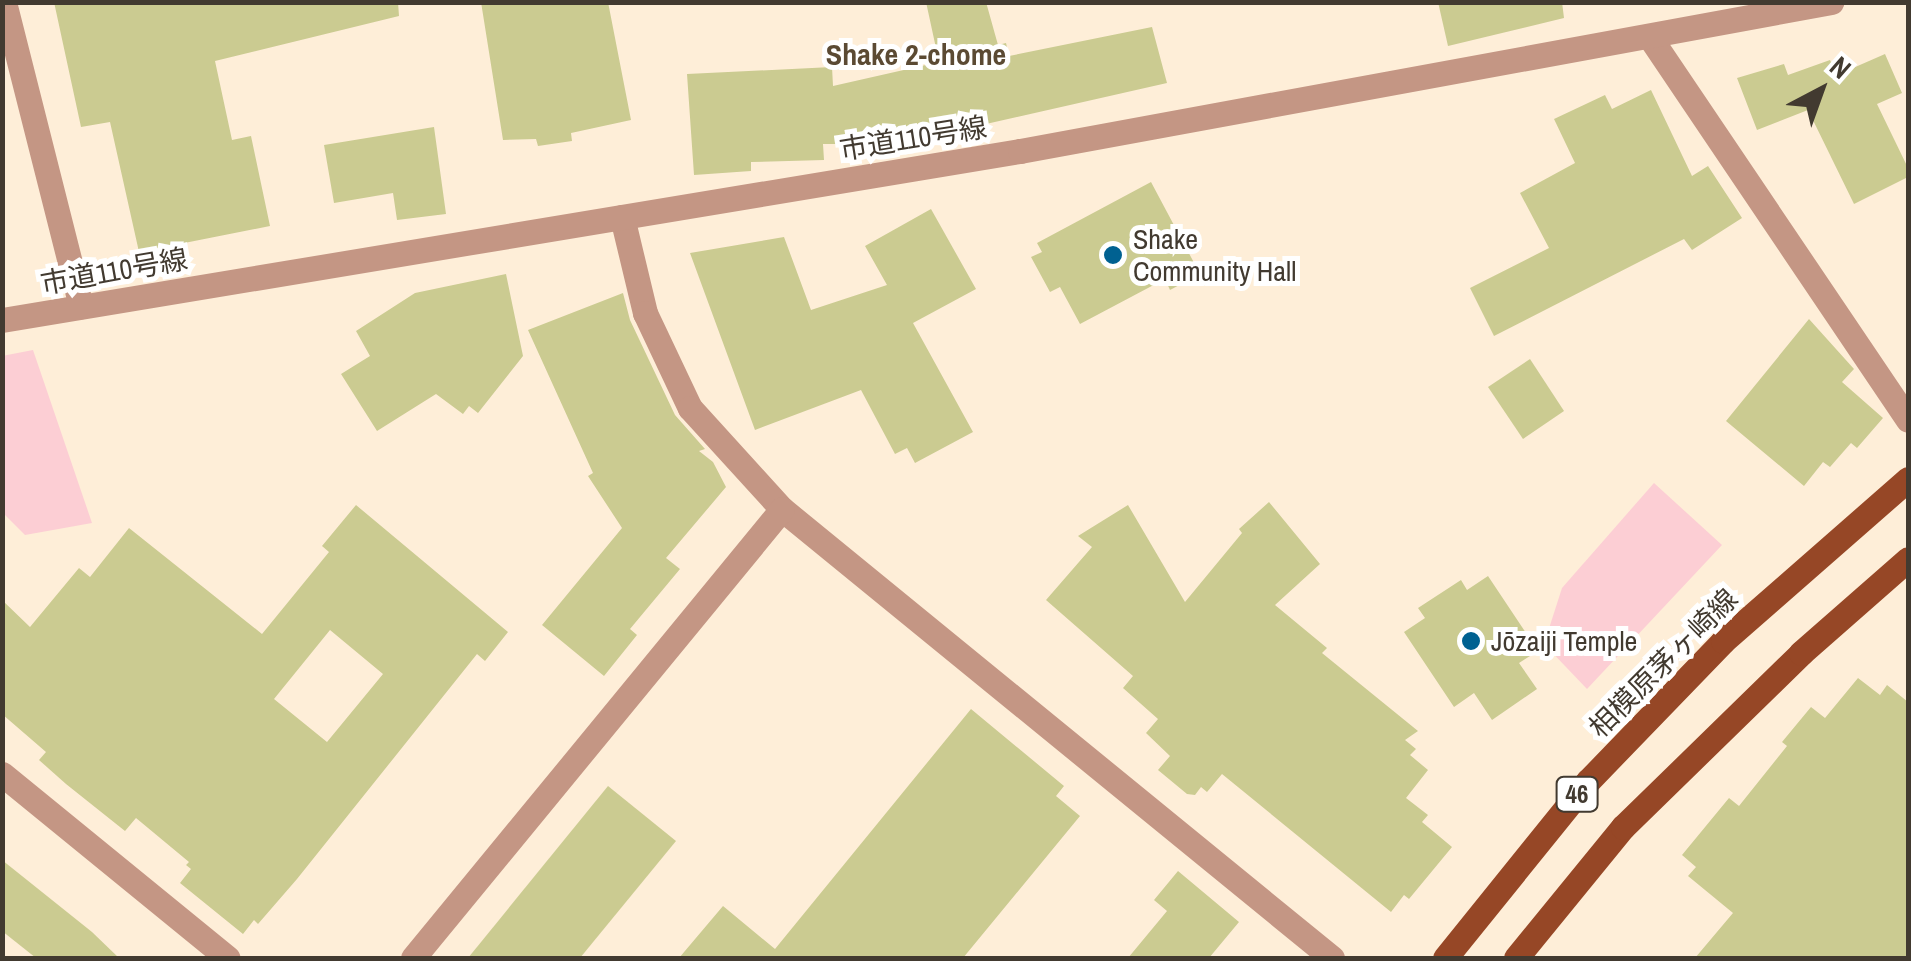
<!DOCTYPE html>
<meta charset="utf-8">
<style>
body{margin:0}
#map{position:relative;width:1911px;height:961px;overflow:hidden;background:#feeed8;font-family:"Archivo Narrow","Noto Sans JP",sans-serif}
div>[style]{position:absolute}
.green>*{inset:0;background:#fcced4}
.building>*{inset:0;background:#cbcb91}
.minor>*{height:25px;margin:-12.5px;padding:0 12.5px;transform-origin:12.5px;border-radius:12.5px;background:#c49684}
.major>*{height:25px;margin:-12.5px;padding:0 12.5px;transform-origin:12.5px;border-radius:12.5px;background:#964726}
.dots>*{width:28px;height:28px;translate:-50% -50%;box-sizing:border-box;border:5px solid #fff;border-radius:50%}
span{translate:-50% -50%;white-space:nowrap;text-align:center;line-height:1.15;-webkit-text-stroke:10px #fff;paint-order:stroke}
.shield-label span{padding:2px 8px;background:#fff;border:2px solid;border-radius:8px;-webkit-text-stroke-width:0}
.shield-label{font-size:25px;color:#423a30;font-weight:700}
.street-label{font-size:28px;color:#423a30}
.poi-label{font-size:28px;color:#423a30}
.left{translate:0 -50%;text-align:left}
.neighbourhood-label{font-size:30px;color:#5b4a33;font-weight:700}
.frame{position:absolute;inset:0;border:5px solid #423a30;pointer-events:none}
.north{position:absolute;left:1771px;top:40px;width:100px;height:100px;-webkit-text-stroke:8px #fff;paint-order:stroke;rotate:41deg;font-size:28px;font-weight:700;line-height:40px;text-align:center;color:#423a30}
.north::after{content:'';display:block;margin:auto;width:35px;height:45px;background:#423a30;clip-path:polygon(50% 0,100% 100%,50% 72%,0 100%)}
</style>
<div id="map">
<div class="green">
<i style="clip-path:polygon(33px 350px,92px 523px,25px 535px,3px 513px,2px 356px)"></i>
<i style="clip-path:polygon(1654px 483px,1722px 545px,1587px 689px,1544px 644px,1562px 588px)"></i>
</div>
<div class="building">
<i style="clip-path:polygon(54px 2px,398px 2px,399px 16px,215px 61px,232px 140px,251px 136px,270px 226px,139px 252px,110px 122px,81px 127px)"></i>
<i style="clip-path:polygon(481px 2px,608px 2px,631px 120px,571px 133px,572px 141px,538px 146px,536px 139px,503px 140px)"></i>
<i style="clip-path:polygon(926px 2px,986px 2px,998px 45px,1006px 43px,1009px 56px,1152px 27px,1167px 83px,955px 131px,952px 119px,843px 144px,823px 144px,824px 160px,751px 162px,751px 171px,694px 175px,687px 74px,832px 67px,833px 86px,939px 62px)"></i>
<i style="clip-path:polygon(1438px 2px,1562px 2px,1564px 18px,1448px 46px)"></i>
<i style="clip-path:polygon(1885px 54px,1902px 93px,1877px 104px,1908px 168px,1908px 177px,1854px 204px,1808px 110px,1757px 130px,1737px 78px,1784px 64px,1788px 75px,1830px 60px,1837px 75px)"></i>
<i style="clip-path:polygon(1651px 90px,1692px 176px,1708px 166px,1742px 218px,1692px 250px,1684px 239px,1494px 336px,1470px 288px,1549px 248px,1520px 193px,1575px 163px,1554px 119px,1605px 95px,1612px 109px)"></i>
<i style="clip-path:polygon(434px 127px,446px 214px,397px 220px,393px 193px,334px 203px,324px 145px)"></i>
<i style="clip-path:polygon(1151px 182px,1200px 274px,1170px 290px,1165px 279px,1080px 324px,1060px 287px,1050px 292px,1031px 257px,1042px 252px,1037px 243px)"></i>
<i style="clip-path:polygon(931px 209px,976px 289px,913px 323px,973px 432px,915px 463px,907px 448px,895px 454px,861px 390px,755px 430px,690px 253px,784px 237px,811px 310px,887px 285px,865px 246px)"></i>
<i style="clip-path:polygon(506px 274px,523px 356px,478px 413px,469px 406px,463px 414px,436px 394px,377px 431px,341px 374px,370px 356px,356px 331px,415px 293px)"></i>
<i style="clip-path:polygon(623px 293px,630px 320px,675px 415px,705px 449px,699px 451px,713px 462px,726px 487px,666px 558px,680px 569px,630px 629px,637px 635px,604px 676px,542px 625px,622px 528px,588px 476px,593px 473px,528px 330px)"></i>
<i style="clip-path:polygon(1809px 319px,1854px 369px,1842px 382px,1883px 418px,1857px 448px,1851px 443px,1830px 467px,1823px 462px,1804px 486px,1726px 421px)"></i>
<i style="clip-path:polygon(1530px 359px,1564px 411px,1523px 439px,1488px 387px)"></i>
<i style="clip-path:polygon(1269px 502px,1320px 564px,1275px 605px,1327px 648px,1322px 653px,1418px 731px,1405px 740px,1416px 749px,1410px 755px,1428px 770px,1406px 798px,1428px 815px,1422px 822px,1452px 847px,1409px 899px,1404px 895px,1391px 912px,1222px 774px,1207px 792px,1201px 787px,1195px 795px,1187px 794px,1158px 770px,1170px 756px,1146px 733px,1158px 719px,1123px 688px,1133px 676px,1046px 600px,1092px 547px,1078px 536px,1128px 505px,1185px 602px,1242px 533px,1239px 529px)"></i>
<i style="clip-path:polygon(evenodd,356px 505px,508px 632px,485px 661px,477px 654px,297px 879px,258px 924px,254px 920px,243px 934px,180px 883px,191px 869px,186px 865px,189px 862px,136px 818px,125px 831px,66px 784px,39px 760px,46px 752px,2px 714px,2px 600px,30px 627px,79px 568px,90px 577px,129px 528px,262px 634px,329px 552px,322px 546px,356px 505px,330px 630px,383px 674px,327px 742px,274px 699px,330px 630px)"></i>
<i style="clip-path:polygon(1488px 576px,1538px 651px,1519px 663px,1537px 689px,1492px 720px,1474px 693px,1454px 707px,1404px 632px,1425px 618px,1418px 608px,1461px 580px,1467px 590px)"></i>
<i style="clip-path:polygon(1858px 678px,1880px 695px,1887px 685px,1908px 702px,1908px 958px,1695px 958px,1733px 913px,1688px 876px,1696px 867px,1682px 855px,1729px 798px,1739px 806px,1787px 746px,1782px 742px,1811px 707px,1825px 718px)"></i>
<i style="clip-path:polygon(971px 709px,1064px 786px,1056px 796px,1080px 816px,963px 958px,679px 958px,723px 906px,775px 949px)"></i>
<i style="clip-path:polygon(608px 786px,676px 841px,580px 958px,468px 958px)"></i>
<i style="clip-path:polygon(2px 860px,92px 932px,119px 958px,36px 958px,2px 931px)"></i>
<i style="clip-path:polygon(1178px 871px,1239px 922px,1209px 958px,1128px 958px,1167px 911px,1154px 900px)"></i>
</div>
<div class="minor">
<i style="left:4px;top:2px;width:314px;rotate:75.8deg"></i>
<i style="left:1649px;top:36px;width:463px;rotate:56deg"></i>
<i style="left:622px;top:217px;width:99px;rotate:76.5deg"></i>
<i style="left:645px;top:313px;width:105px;rotate:64.7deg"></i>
<i style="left:690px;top:408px;width:137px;rotate:47.7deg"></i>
<i style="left:782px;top:509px;width:710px;rotate:39.23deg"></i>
<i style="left:2px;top:320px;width:1032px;rotate:-9.43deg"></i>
<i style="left:1020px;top:151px;width:825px;rotate:-10.41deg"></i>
<i style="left:2px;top:774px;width:291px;rotate:39.2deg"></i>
<i style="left:413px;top:958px;width:581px;rotate:-50.59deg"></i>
</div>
<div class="major">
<i style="left:1445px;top:958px;width:228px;rotate:-51.1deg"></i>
<i style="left:1588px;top:781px;width:194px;rotate:-46deg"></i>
<i style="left:1723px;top:641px;width:246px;rotate:-41.2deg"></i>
<i style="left:1516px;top:958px;width:169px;rotate:-50.8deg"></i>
<i style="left:1623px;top:827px;width:249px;rotate:-44.3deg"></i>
<i style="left:1801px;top:653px;width:142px;rotate:-41.3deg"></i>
</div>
<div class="dots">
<i style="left:1113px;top:255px;background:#006191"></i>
<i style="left:1471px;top:641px;background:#006191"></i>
</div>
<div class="shield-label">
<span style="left:1577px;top:794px">46</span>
</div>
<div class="street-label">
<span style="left:913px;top:138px;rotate:-9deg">市道110号線</span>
<span style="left:114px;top:271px;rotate:-10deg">市道110号線</span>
<span style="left:1663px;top:663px;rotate:-45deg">相模原茅ヶ崎線</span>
</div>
<div class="poi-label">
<span class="left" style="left:1133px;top:255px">Shake<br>Community Hall</span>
<span class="left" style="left:1491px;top:641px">Jōzaiji Temple</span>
</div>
<div class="neighbourhood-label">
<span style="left:916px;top:54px">Shake 2-chome</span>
</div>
<div class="frame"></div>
<div class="north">N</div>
</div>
